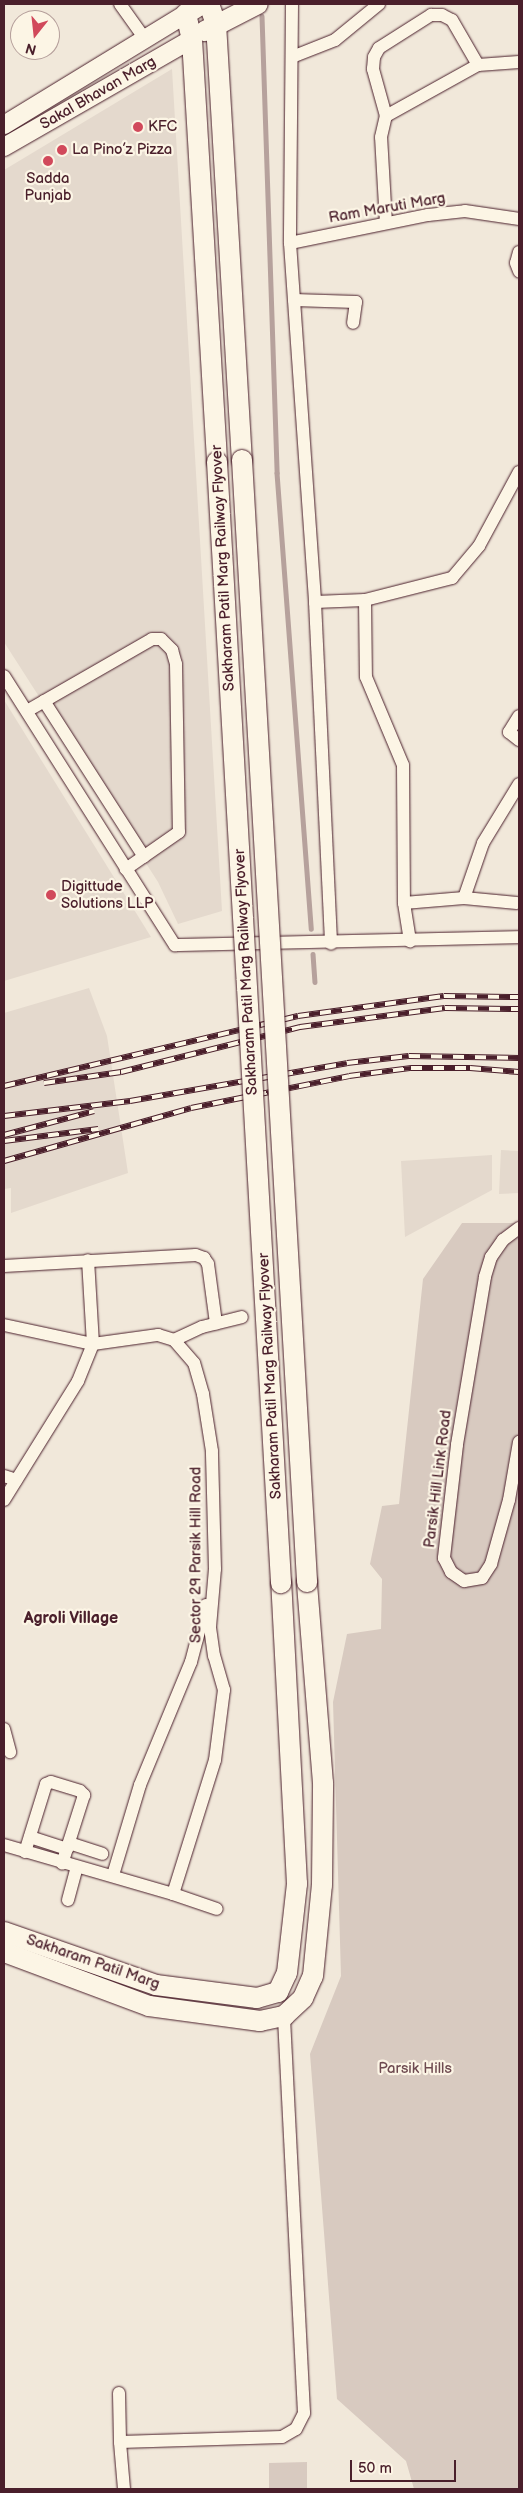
<!DOCTYPE html>
<meta charset="utf-8">
<style>
body{margin:0}
#map{position:relative;width:523px;height:2493px;overflow:hidden;background:#f1e8da;font-family:"Balsamiq Sans",sans-serif}
div>[style]{position:absolute}
.built>*{inset:0;background:#e4d9cd}
.green>*{inset:0;background:#d8cac0}
.stream>*{height:4.5px;margin:-2.25px;padding:0 2.25px;transform-origin:2.25px;border-radius:2.25px;background:#b6a19c}
.roads{filter:drop-shadow(0 0 1px #4a1f2b) drop-shadow(0 0 1px #4a1f2b)}
.minor>*{height:12px;margin:-6px;padding:0 6px;transform-origin:6px;border-radius:6px;background:#fcf5e5}
.secondary>*{height:18px;margin:-9px;padding:0 9px;transform-origin:9px;border-radius:9px;background:#fcf5e5}
.primary>*{height:20px;margin:-10px;padding:0 10px;transform-origin:10px;border-radius:10px;background:#fcf5e5}
.rail>*{height:5.5px;margin-top:-2.75px;transform-origin:0;background:repeating-linear-gradient(90deg,#fcf5e5 0 11px,#4a1f2b 0 22px);box-sizing:border-box;border-block:1px solid #4a1f2b}
.bridges{filter:drop-shadow(0 0 1px #4a1f2b) drop-shadow(0 0 1px #4a1f2b)}
.primary-bridge>*{height:20px;margin:-10px;padding:0 10px;transform-origin:10px;border-radius:10px;background:#fcf5e5}
.dots>*{width:14px;height:14px;translate:-50% -50%;box-sizing:border-box;border:2px solid #fcf5e5;border-radius:50%}
span{translate:-50% -50%;white-space:nowrap;text-align:center;line-height:1.15;-webkit-text-stroke:4.5px #fcf5e5;paint-order:stroke}
.street-label{font-size:15px;color:#4a1f2b}
.poi-label{font-size:15px;color:#4a1f2b}
.left{translate:0 -50%;text-align:left}
.park-label{font-size:15px;color:#6e4a50}
.neighbourhood-label{font-size:16px;color:#4a1f2b;font-weight:700}
.frame{position:absolute;inset:0;border:5px solid #4a1f2b;pointer-events:none}
.north{position:absolute;left:10px;top:10px;width:50px;height:50px;box-sizing:border-box;background:#fcf5e5;border:1px solid #b59f9b;border-radius:50%;rotate:196deg;font-size:14px;font-weight:700;line-height:20px;text-align:center;color:#4a1f2b}
.north::after{content:'';display:block;margin:auto;width:18px;height:22px;background:#d1495b;clip-path:polygon(50% 0,100% 100%,50% 72%,0 100%)}
.scale{position:absolute;left:350px;top:2460px;width:106px;height:22px;box-sizing:border-box;border:2px solid #4a1f2b;border-top:0;padding-left:6px;font-size:15px;line-height:18px;white-space:nowrap;color:#4a1f2b;-webkit-text-stroke:4px #fcf5e5;paint-order:stroke}
</style>
<div id="map">
<div class="built">
<i style="clip-path:polygon(172px 69px,222px 911px,178px 924px,158px 882px,4px 642px,4px 170px)"></i>
<i style="clip-path:polygon(4px 700px,151px 937px,4px 981px)"></i>
<i style="clip-path:polygon(89px 988px,107px 1036px,128px 1173px,11px 1213px,11px 1188px,4px 1189px,4px 1013px)"></i>
<i style="clip-path:polygon(501px 1150px,519px 1151px,519px 1193px,499px 1194px)"></i>
<i style="clip-path:polygon(492px 1155px,492px 1190px,405px 1237px,401px 1161px)"></i>
</div>
<div class="green">
<i style="clip-path:polygon(462px 1223px,519px 1223px,519px 2489px,414px 2489px,406px 2461px,337px 2399px,310px 2054px,341px 1976px,333px 1702px,347px 1634px,381px 1629px,382px 1579px,370px 1564px,382px 1506px,399px 1504px,423px 1279px)"></i>
<i style="clip-path:polygon(307px 2462px,307px 2489px,269px 2489px,269px 2463px)"></i>
</div>
<div class="stream">
<i style="left:262px;top:16px;width:457px;rotate:88.1deg"></i>
<i style="left:277px;top:473px;width:457px;rotate:85.7deg"></i>
<i style="left:313px;top:954px;width:28px;rotate:86deg"></i>
</div>
<div class="roads">
<div class="minor">
<i style="left:120px;top:4px;width:43px;rotate:54.5deg"></i>
<i style="left:292px;top:4px;width:239px;rotate:90.5deg"></i>
<i style="left:290px;top:243px;width:360px;rotate:86deg"></i>
<i style="left:315px;top:602px;width:342px;rotate:87.3deg"></i>
<i style="left:292px;top:57px;width:46px;rotate:-21.6deg"></i>
<i style="left:335px;top:40px;width:57px;rotate:-39.3deg"></i>
<i style="left:386px;top:116px;width:49px;rotate:-105.5deg"></i>
<i style="left:373px;top:69px;width:12px;rotate:-85deg"></i>
<i style="left:374px;top:57px;width:10px;rotate:-61deg"></i>
<i style="left:379px;top:48px;width:62px;rotate:-32.4deg"></i>
<i style="left:431px;top:15px;width:11px"></i>
<i style="left:442px;top:15px;width:11px;rotate:27deg"></i>
<i style="left:452px;top:20px;width:52px;rotate:60deg"></i>
<i style="left:386px;top:223px;width:86px;rotate:-93.3deg"></i>
<i style="left:381px;top:137px;width:22px;rotate:-77deg"></i>
<i style="left:386px;top:116px;width:105px;rotate:-29deg"></i>
<i style="left:478px;top:65px;width:41px;rotate:-4.2deg"></i>
<i style="left:290px;top:243px;width:141px;rotate:-11.5deg"></i>
<i style="left:428px;top:215px;width:37px;rotate:-6deg"></i>
<i style="left:465px;top:211px;width:55px;rotate:8.4deg"></i>
<i style="left:519px;top:252px;width:11px;rotate:105deg"></i>
<i style="left:516px;top:263px;width:9px;rotate:69deg"></i>
<i style="left:294px;top:300px;width:62px;rotate:1.8deg"></i>
<i style="left:356px;top:302px;width:21px;rotate:98deg"></i>
<i style="left:365px;top:600px;width:77px;rotate:89.3deg"></i>
<i style="left:366px;top:677px;width:95px;rotate:67.2deg"></i>
<i style="left:403px;top:765px;width:138px;rotate:89.6deg"></i>
<i style="left:404px;top:903px;width:39px;rotate:81deg"></i>
<i style="left:315px;top:602px;width:50px;rotate:-2.3deg"></i>
<i style="left:365px;top:600px;width:90px;rotate:-14.2deg"></i>
<i style="left:452px;top:578px;width:42px;rotate:-49.8deg"></i>
<i style="left:479px;top:546px;width:84px;rotate:-61.6deg"></i>
<i style="left:4px;top:676px;width:319px;rotate:57.6deg"></i>
<i style="left:175px;top:945px;width:344px;rotate:-1.3deg"></i>
<i style="left:44px;top:701px;width:185px;rotate:57.3deg"></i>
<i style="left:27px;top:711px;width:144px;rotate:-29.9deg"></i>
<i style="left:152px;top:639px;width:9px"></i>
<i style="left:161px;top:639px;width:16px;rotate:45deg"></i>
<i style="left:172px;top:650px;width:15px;rotate:74deg"></i>
<i style="left:176px;top:664px;width:168px;rotate:89deg"></i>
<i style="left:179px;top:832px;width:65px;rotate:145.1deg"></i>
<i style="left:519px;top:716px;width:19px;rotate:122deg"></i>
<i style="left:509px;top:732px;width:13px;rotate:39deg"></i>
<i style="left:464px;top:898px;width:53px;rotate:5.4deg"></i>
<i style="left:404px;top:903px;width:60px;rotate:-4.8deg"></i>
<i style="left:464px;top:898px;width:58px;rotate:-70.9deg"></i>
<i style="left:483px;top:843px;width:69px;rotate:-58.6deg"></i>
<i style="left:519px;top:1228px;width:20px;rotate:143deg"></i>
<i style="left:503px;top:1240px;width:21px;rotate:125deg"></i>
<i style="left:491px;top:1257px;width:21px;rotate:107deg"></i>
<i style="left:485px;top:1277px;width:170px;rotate:99.5deg"></i>
<i style="left:457px;top:1445px;width:114px;rotate:96.6deg"></i>
<i style="left:444px;top:1558px;width:16px;rotate:63deg"></i>
<i style="left:451px;top:1572px;width:16px;rotate:35deg"></i>
<i style="left:464px;top:1581px;width:18px;rotate:-9deg"></i>
<i style="left:482px;top:1578px;width:17px;rotate:-57deg"></i>
<i style="left:491px;top:1564px;width:66px;rotate:-74.3deg"></i>
<i style="left:509px;top:1500px;width:59px;rotate:-80.2deg"></i>
<i style="left:4px;top:1266px;width:192px;rotate:-3.3deg"></i>
<i style="left:196px;top:1255px;width:9px;rotate:21deg"></i>
<i style="left:204px;top:1258px;width:7px;rotate:56deg"></i>
<i style="left:208px;top:1264px;width:60px;rotate:82.3deg"></i>
<i style="left:4px;top:1325px;width:91px;rotate:12.1deg"></i>
<i style="left:93px;top:1344px;width:84px;rotate:-93.4deg"></i>
<i style="left:4px;top:1476px;width:13px;rotate:18deg"></i>
<i style="left:4px;top:1500px;width:140px;rotate:-58.1deg"></i>
<i style="left:78px;top:1381px;width:40px;rotate:-68deg"></i>
<i style="left:93px;top:1344px;width:66px;rotate:-7.9deg"></i>
<i style="left:158px;top:1335px;width:17px;rotate:17deg"></i>
<i style="left:174px;top:1340px;width:31px;rotate:-25deg"></i>
<i style="left:202px;top:1327px;width:41px;rotate:-14deg"></i>
<i style="left:4px;top:1729px;width:24px;rotate:75deg"></i>
<i style="left:30px;top:1837px;width:39px;rotate:18deg"></i>
<i style="left:69px;top:1843px;width:35px;rotate:18deg"></i>
<i style="left:4px;top:1845px;width:176px;rotate:16.2deg"></i>
<i style="left:173px;top:1894px;width:140px;rotate:-72.6deg"></i>
<i style="left:215px;top:1760px;width:71px;rotate:-82.7deg"></i>
<i style="left:224px;top:1690px;width:35px;rotate:-106deg"></i>
<i style="left:214px;top:1656px;width:29px;rotate:-98deg"></i>
<i style="left:210px;top:1627px;width:58px;rotate:-85.1deg"></i>
<i style="left:215px;top:1569px;width:118px;rotate:-91.5deg"></i>
<i style="left:212px;top:1451px;width:58px;rotate:-99deg"></i>
<i style="left:203px;top:1394px;width:32px;rotate:-106deg"></i>
<i style="left:194px;top:1363px;width:30px;rotate:-131deg"></i>
<i style="left:25px;top:1852px;width:71px;rotate:-72.8deg"></i>
<i style="left:46px;top:1784px;width:5px;rotate:-22deg"></i>
<i style="left:51px;top:1782px;width:30px;rotate:17deg"></i>
<i style="left:80px;top:1791px;width:6px;rotate:45deg"></i>
<i style="left:84px;top:1795px;width:72px;rotate:107.7deg"></i>
<i style="left:113px;top:1875px;width:94px;rotate:-73.3deg"></i>
<i style="left:140px;top:1785px;width:133px;rotate:-67.5deg"></i>
<i style="left:191px;top:1662px;width:59px;rotate:-75.3deg"></i>
<i style="left:173px;top:1894px;width:46px;rotate:18.8deg"></i>
<i style="left:68px;top:1900px;width:34px;rotate:-75deg"></i>
<i style="left:119px;top:2393px;width:49px;rotate:88.8deg"></i>
<i style="left:124px;top:2489px;width:47px;rotate:-94.9deg"></i>
<i style="left:120px;top:2442px;width:162px;rotate:-1.8deg"></i>
<i style="left:282px;top:2437px;width:16px;rotate:-30deg"></i>
<i style="left:296px;top:2429px;width:18px;rotate:-63deg"></i>
<i style="left:304px;top:2413px;width:398px;rotate:-92.9deg"></i>
</div>
<div class="secondary">
<i style="left:4px;top:125px;width:213px;rotate:-31.4deg"></i>
<i style="left:4px;top:147px;width:217px;rotate:-29.9deg"></i>
</div>
<div class="primary">
<i style="left:202px;top:4px;width:19px;rotate:148deg"></i>
<i style="left:186px;top:14px;width:26px;rotate:77deg"></i>
<i style="left:192px;top:39px;width:424px;rotate:86.6deg"></i>
<i style="left:209px;top:4px;width:21px;rotate:71deg"></i>
<i style="left:216px;top:24px;width:437px;rotate:86.6deg"></i>
<i style="left:205px;top:31px;width:59px;rotate:-27deg"></i>
<i style="left:4px;top:1932px;width:161px;rotate:19.2deg"></i>
<i style="left:156px;top:1985px;width:102px;rotate:7.3deg"></i>
<i style="left:257px;top:1998px;width:22px;rotate:-16deg"></i>
<i style="left:278px;top:1992px;width:21px;rotate:-65deg"></i>
<i style="left:287px;top:1973px;width:90px;rotate:-83.6deg"></i>
<i style="left:297px;top:1884px;width:301px;rotate:-93deg"></i>
<i style="left:4px;top:1952px;width:155px;rotate:20.4deg"></i>
<i style="left:149px;top:2006px;width:112px;rotate:7.7deg"></i>
<i style="left:260px;top:2021px;width:25px;rotate:-12deg"></i>
<i style="left:284px;top:2016px;width:26px;rotate:-43deg"></i>
<i style="left:303px;top:1998px;width:24px;rotate:-66deg"></i>
<i style="left:313px;top:1976px;width:91px;rotate:-84.4deg"></i>
<i style="left:322px;top:1885px;width:102px;rotate:-89.4deg"></i>
<i style="left:323px;top:1783px;width:202px;rotate:-94.6deg"></i>
</div>
</div>
<div class="rail">
<i style="left:44px;top:1083px;width:78px;rotate:-8.1deg"></i>
<i style="left:121px;top:1072px;width:185px;rotate:-14.1deg"></i>
<i style="left:300px;top:1027px;width:146px;rotate:-7.5deg"></i>
<i style="left:445px;top:1008px;width:74px;rotate:0.8deg"></i>
<i style="left:4px;top:1086px;width:302px;rotate:-13.4deg"></i>
<i style="left:298px;top:1016px;width:147px;rotate:-7.8deg"></i>
<i style="left:444px;top:996px;width:75px;rotate:0.8deg"></i>
<i style="left:4px;top:1116px;width:127px;rotate:-6.8deg"></i>
<i style="left:130px;top:1101px;width:220px;rotate:-9.9deg"></i>
<i style="left:347px;top:1063px;width:62px;rotate:-6.4deg"></i>
<i style="left:409px;top:1056px;width:110px;rotate:1deg"></i>
<i style="left:4px;top:1135px;width:93px;rotate:-14.9deg"></i>
<i style="left:4px;top:1141px;width:95px;rotate:-7.3deg"></i>
<i style="left:4px;top:1161px;width:194px;rotate:-15.8deg"></i>
<i style="left:191px;top:1108px;width:161px;rotate:-11.4deg"></i>
<i style="left:349px;top:1076px;width:63px;rotate:-7.4deg"></i>
<i style="left:411px;top:1068px;width:59px"></i>
<i style="left:470px;top:1068px;width:49px;rotate:4.7deg"></i>
</div>
<div class="bridges">
<div class="primary-bridge">
<i style="left:242px;top:460px;width:1124px;rotate:86.68deg"></i>
<i style="left:217px;top:462px;width:1123px;rotate:86.73deg"></i>
</div>
</div>
<div class="dots">
<i style="left:138px;top:127px;background:#d1495b"></i>
<i style="left:62px;top:150px;background:#d1495b"></i>
<i style="left:48px;top:161px;background:#d1495b"></i>
<i style="left:51px;top:895px;background:#d1495b"></i>
</div>
<div class="street-label">
<span style="left:98px;top:93px;rotate:-30deg">Sakal Bhavan Marg</span>
<span style="left:387px;top:208px;rotate:-10deg">Ram Maruti Marg</span>
<span style="left:223px;top:568px;rotate:-93deg">Sakharam Patil Marg Railway Flyover</span>
<span style="left:246px;top:972px;rotate:-93deg">Sakharam Patil Marg Railway Flyover</span>
<span style="left:270px;top:1376px;rotate:-93deg">Sakharam Patil Marg Railway Flyover</span>
<span style="left:438px;top:1479px;rotate:-83deg">Parsik Hill Link Road</span>
<span style="left:196px;top:1555px;rotate:-90deg">Sector 29 Parsik Hill Road</span>
<span style="left:93px;top:1962px;rotate:19deg">Sakharam Patil Marg</span>
</div>
<div class="poi-label">
<span class="left" style="left:148px;top:127px">KFC</span>
<span class="left" style="left:72px;top:150px">La Pino’z Pizza</span>
<span style="left:48px;top:187px">Sadda<br>Punjab</span>
<span class="left" style="left:61px;top:895px">Digittude<br>Solutions LLP</span>
</div>
<div class="park-label">
<span style="left:415px;top:2069px">Parsik Hills</span>
</div>
<div class="neighbourhood-label">
<span style="left:71px;top:1619px">Agroli Village</span>
</div>
<div class="frame"></div>
<div class="north">N</div>
<div class="scale">50 m</div>
</div>
